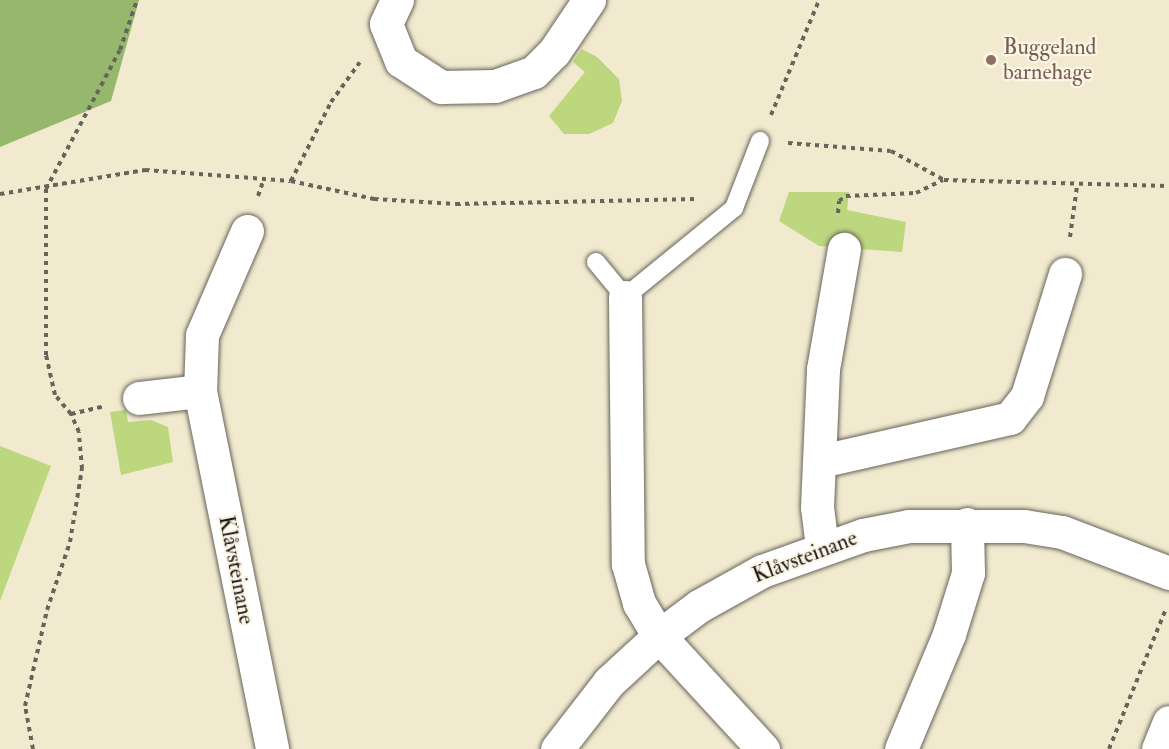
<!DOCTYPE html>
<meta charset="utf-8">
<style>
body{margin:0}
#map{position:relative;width:1169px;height:749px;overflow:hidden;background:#f2eacf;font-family:"IM FELL Double Pica",serif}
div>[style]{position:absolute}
.green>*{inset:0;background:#bcd77d}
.forest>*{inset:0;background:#95b86c}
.path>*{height:4px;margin-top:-2px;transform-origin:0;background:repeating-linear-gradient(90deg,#67645b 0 4.5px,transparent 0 9px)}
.roads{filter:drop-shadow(0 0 2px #67645b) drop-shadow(0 0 2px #67645b)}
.lane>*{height:18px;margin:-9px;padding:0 9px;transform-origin:9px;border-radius:9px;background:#fff}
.street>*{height:33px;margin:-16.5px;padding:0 16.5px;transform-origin:16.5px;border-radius:16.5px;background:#fff}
.secondary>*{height:33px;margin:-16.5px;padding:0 16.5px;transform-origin:16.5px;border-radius:16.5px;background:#fff}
.dots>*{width:16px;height:16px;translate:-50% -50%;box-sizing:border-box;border:3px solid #fcf5e5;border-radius:50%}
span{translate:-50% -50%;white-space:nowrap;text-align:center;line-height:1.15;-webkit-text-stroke:4.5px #fcf5e5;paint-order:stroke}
.education-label{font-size:22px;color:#785e54}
.left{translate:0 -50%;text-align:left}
.street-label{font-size:22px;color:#1c1c1c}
</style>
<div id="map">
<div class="green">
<i style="clip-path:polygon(582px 49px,597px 57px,619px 79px,622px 101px,613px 123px,589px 134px,564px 134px,549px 116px,585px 72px,573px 62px)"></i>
<i style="clip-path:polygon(789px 192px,849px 192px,847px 210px,906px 222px,902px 252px,819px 246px,779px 221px)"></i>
<i style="clip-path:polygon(126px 410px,128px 422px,151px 420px,168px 427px,173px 462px,121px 475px,110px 412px)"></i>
<i style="clip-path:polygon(0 446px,51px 466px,0 601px)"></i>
</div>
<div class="forest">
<i style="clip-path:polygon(0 0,139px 0,111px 101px,0 147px)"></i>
</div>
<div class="path">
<i style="left:771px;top:115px;width:125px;rotate:-67.3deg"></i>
<i style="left:788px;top:143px;width:103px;rotate:4.4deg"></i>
<i style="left:891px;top:151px;width:60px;rotate:28.7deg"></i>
<i style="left:944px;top:180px;width:225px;rotate:1.5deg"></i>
<i style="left:291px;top:181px;width:89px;rotate:-63.1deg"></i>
<i style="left:331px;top:102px;width:49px;rotate:-54.1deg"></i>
<i style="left:0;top:194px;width:147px;rotate:-9.4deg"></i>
<i style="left:145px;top:170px;width:146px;rotate:4.3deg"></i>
<i style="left:291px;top:181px;width:85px;rotate:12.2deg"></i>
<i style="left:374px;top:199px;width:82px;rotate:3.5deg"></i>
<i style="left:456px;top:204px;width:239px;rotate:-1.2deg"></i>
<i style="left:258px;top:196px;width:18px;rotate:-71deg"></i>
<i style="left:838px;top:213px;width:12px;rotate:-85deg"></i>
<i style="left:839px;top:201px;width:9px;rotate:-36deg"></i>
<i style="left:846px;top:196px;width:70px;rotate:-2.5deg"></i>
<i style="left:916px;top:193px;width:30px;rotate:-26deg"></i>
<i style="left:1070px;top:237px;width:51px;rotate:-82.2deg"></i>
<i style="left:71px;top:414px;width:32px;rotate:-13deg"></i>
<i style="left:33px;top:749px;width:44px;rotate:-100.5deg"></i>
<i style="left:25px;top:706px;width:98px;rotate:-77.1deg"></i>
<i style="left:47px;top:610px;width:72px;rotate:-71.3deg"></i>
<i style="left:70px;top:542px;width:74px;rotate:-80.7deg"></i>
<i style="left:82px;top:469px;width:37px;rotate:-95deg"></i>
<i style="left:79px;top:432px;width:20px;rotate:-114deg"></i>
<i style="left:71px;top:414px;width:25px;rotate:-130deg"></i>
<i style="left:55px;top:395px;width:41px;rotate:-102.7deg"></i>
<i style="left:46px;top:355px;width:166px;rotate:-90deg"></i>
<i style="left:46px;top:189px;width:157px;rotate:-62deg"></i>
<i style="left:120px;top:50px;width:53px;rotate:-71.2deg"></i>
<i style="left:1109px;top:749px;width:149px;rotate:-67.9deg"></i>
</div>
<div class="roads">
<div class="lane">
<i style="left:596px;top:262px;width:45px;rotate:50.4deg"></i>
<i style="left:625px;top:297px;width:141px;rotate:-39.2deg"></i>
<i style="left:734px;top:208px;width:72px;rotate:-68.8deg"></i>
</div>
<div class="street">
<i style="left:397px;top:0;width:26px;rotate:115deg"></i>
<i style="left:386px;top:24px;width:40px;rotate:68deg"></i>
<i style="left:401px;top:61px;width:48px;rotate:33deg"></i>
<i style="left:441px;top:87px;width:54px;rotate:-1.1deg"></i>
<i style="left:495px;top:86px;width:41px;rotate:-19.7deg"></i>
<i style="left:534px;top:72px;width:28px;rotate:-45deg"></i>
<i style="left:554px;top:52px;width:63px;rotate:-56.1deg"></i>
<i style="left:247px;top:231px;width:113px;rotate:113.4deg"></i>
<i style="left:202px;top:335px;width:56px;rotate:92deg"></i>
<i style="left:200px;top:391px;width:365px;rotate:78.6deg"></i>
<i style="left:625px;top:297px;width:267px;rotate:89.4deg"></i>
<i style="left:628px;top:564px;width:41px;rotate:74.2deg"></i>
<i style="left:639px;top:603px;width:39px;rotate:59deg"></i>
<i style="left:659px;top:636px;width:154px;rotate:47.4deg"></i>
<i style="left:139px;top:398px;width:61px;rotate:-6.5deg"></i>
<i style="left:821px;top:461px;width:194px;rotate:-12.8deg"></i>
<i style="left:1010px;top:418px;width:28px;rotate:-52deg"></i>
<i style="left:1027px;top:396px;width:128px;rotate:-72.7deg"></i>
<i style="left:822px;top:547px;width:40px;rotate:-97.1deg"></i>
<i style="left:817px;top:507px;width:138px;rotate:-87.5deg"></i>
<i style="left:823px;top:369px;width:122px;rotate:-80.1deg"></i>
<i style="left:557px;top:749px;width:85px;rotate:-52.2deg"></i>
<i style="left:609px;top:682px;width:68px;rotate:-42.6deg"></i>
<i style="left:659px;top:636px;width:50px;rotate:-36.9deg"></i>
<i style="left:699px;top:606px;width:72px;rotate:-29.1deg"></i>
<i style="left:762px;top:571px;width:107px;rotate:-19.6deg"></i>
<i style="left:863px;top:535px;width:47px;rotate:-11.1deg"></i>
<i style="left:909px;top:526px;width:115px"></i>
<i style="left:1024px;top:526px;width:38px;rotate:9deg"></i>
<i style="left:1062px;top:532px;width:115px;rotate:21deg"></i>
<i style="left:901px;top:749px;width:125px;rotate:-67.3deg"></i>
<i style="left:949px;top:634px;width:64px;rotate:-72.7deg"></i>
<i style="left:968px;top:573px;width:49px;rotate:-91.2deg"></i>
</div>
<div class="secondary">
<i style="left:1158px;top:749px;width:29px;rotate:-68deg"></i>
</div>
</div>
<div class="dots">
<i style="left:991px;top:60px;background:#8d6e63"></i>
</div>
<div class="education-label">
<span class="left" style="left:1003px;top:60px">Buggeland<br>barnehage</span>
</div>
<div class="street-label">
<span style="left:805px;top:557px;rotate:-21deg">Klåvsteinane</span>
<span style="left:236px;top:570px;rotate:79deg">Klåvsteinane</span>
</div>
</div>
